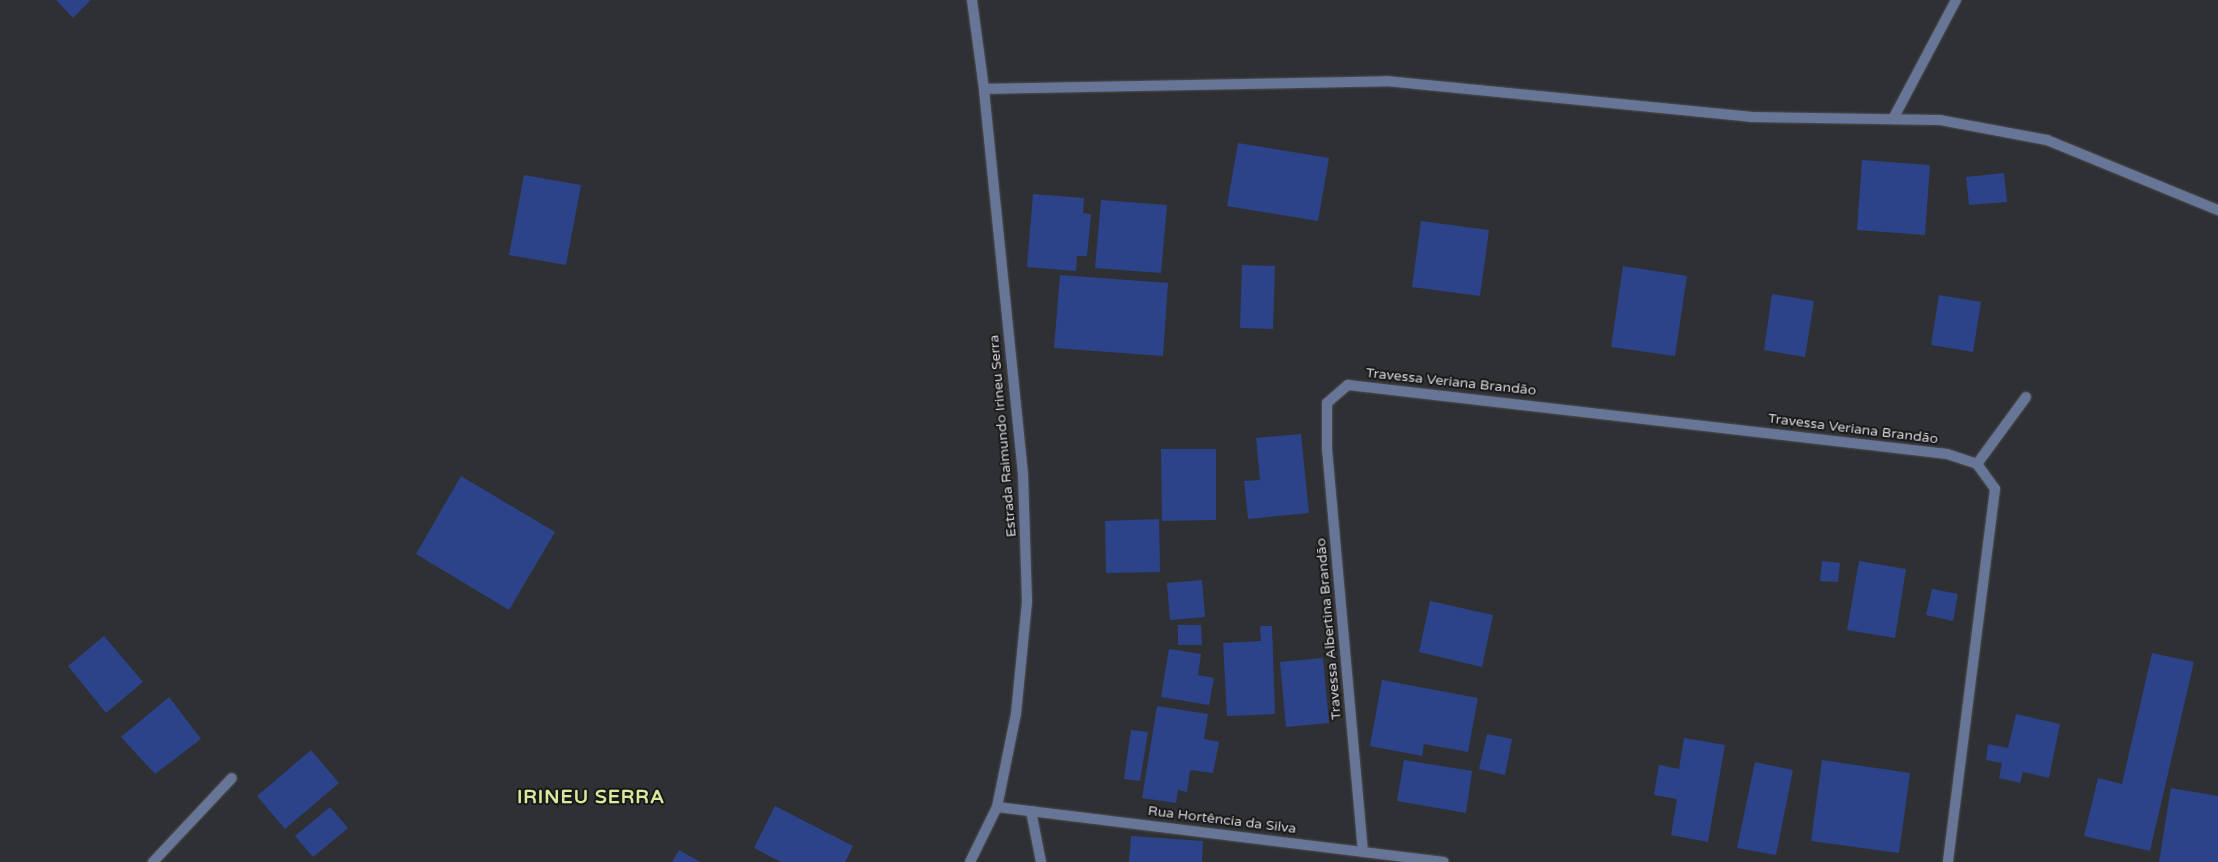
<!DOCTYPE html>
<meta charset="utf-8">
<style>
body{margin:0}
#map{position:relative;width:2218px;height:862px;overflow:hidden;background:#2f3034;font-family:"Varela Round",sans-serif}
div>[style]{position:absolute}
.building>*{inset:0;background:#2c438a}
.roads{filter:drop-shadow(0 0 1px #4d4e51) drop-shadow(0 0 1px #4d4e51)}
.service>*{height:10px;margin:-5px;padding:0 5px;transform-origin:5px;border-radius:5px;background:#677597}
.minor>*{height:10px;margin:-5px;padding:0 5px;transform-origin:5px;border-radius:5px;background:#677597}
.tertiary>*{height:10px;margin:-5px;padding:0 5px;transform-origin:5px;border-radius:5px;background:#677597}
span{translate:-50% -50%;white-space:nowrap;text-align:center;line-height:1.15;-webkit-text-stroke:4px #18181a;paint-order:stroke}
.street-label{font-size:14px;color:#d3d4d6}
.district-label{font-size:19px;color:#d9e89b;font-weight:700;letter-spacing:1px}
</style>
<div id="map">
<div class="building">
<i style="clip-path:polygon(56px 0,91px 0,73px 18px)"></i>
<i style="clip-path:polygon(1238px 143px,1329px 158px,1318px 221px,1227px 206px)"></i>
<i style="clip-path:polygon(1862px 160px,1930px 165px,1925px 235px,1857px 230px)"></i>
<i style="clip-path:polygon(2004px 173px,2007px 202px,1969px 205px,1966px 177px)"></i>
<i style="clip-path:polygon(524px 175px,581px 185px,566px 265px,509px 255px)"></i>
<i style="clip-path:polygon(1033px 194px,1084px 198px,1083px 213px,1091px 214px,1087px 256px,1077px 256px,1076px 271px,1027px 267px)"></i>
<i style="clip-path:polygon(1101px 200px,1167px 205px,1161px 273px,1095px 268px)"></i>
<i style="clip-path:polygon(1421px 221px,1489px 230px,1480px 296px,1412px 287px)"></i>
<i style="clip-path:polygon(1242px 265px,1275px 266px,1273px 329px,1240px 328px)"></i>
<i style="clip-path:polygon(1623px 266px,1687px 276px,1675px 356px,1611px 347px)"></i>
<i style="clip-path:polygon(1060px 275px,1168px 283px,1163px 356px,1054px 348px)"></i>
<i style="clip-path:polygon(1772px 294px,1814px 301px,1805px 357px,1764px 350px)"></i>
<i style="clip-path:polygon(1939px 295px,1981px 302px,1973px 352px,1931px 345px)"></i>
<i style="clip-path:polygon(1301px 434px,1309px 513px,1248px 519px,1244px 481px,1260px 480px,1256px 438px)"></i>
<i style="clip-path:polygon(1161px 449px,1216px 449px,1216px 520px,1162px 521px)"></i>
<i style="clip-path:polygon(461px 476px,555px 532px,509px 610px,416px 554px)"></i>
<i style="clip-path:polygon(1159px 519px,1160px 572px,1106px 573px,1105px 521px)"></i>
<i style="clip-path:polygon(1822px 561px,1840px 563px,1838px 582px,1820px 581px)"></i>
<i style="clip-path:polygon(1859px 561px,1906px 569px,1895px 638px,1847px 630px)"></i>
<i style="clip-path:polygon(1202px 580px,1205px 617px,1170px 620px,1167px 583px)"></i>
<i style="clip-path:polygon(1932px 589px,1958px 594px,1953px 621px,1926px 615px)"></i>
<i style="clip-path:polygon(1430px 601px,1493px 615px,1482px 667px,1419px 652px)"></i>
<i style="clip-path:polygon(1178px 625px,1201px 625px,1202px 645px,1178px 645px)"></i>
<i style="clip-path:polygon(1260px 626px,1272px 626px,1275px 714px,1227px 716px,1223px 643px,1261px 641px)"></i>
<i style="clip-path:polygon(104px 636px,143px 682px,106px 713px,68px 666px)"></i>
<i style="clip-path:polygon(1169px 649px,1201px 654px,1198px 675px,1214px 678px,1209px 705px,1161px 697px)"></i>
<i style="clip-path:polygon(2152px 653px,2194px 662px,2150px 851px,2084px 836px,2098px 778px,2122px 784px)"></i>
<i style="clip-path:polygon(1323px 658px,1329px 723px,1286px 727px,1280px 662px)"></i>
<i style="clip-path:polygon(1382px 680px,1478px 698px,1468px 752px,1424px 744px,1422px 756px,1370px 746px)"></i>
<i style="clip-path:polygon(169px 697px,201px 739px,155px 774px,121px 737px)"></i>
<i style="clip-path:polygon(1157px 706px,1208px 714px,1204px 739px,1219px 742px,1213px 773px,1190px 770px,1187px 792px,1178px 790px,1176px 803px,1142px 798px)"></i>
<i style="clip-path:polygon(2016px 714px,2060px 724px,2049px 778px,2023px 772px,2020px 783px,1999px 778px,2002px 763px,1986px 760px,1988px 744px,2008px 748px)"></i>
<i style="clip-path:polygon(1131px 730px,1148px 732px,1140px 781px,1124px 779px)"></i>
<i style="clip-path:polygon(1487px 734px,1512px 739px,1505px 775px,1479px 769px)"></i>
<i style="clip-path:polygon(1684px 738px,1725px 745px,1708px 842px,1671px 835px,1677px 799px,1654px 795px,1659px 765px,1679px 769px)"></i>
<i style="clip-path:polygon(311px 750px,339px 783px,285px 829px,257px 796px)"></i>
<i style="clip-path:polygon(1404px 760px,1472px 771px,1466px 813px,1397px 801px)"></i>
<i style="clip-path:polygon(1822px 760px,1910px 773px,1899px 853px,1811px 841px)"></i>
<i style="clip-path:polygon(1755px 762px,1793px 770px,1776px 855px,1737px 848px)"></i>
<i style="clip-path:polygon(2171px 788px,2218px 796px,2218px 862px,2159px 862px)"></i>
<i style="clip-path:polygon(775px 806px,853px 846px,845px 862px,781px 862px,754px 848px)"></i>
<i style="clip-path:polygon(330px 807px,348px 828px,313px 857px,295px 836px)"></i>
<i style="clip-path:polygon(1131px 836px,1203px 841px,1202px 862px,1129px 862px)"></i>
<i style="clip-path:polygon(679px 850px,700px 862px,672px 862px)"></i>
</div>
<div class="roads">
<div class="service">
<i style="left:1977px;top:464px;width:83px;rotate:-53.8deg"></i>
</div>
<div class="minor">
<i style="left:984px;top:89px;width:402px;rotate:-1.1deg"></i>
<i style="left:1386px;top:81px;width:366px;rotate:5.6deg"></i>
<i style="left:1750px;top:117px;width:190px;rotate:0.9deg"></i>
<i style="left:1940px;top:120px;width:109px;rotate:10.6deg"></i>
<i style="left:2047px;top:140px;width:185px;rotate:22.3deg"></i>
<i style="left:1893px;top:119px;width:135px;rotate:-62.1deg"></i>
<i style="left:997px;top:807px;width:450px;rotate:7deg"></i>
<i style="left:1031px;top:811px;width:52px;rotate:78.9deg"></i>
<i style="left:1363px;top:852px;width:406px;rotate:-95.1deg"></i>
<i style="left:1327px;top:448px;width:45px;rotate:-90deg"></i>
<i style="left:1327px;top:403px;width:28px;rotate:-41deg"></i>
<i style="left:1348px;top:385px;width:603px;rotate:6.57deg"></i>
<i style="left:1947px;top:454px;width:32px;rotate:18deg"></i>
<i style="left:1977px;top:464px;width:31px;rotate:54deg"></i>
<i style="left:1995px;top:489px;width:376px;rotate:97.2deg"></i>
<i style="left:153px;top:862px;width:115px;rotate:-46.8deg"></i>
</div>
<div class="tertiary">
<i style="left:970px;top:862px;width:61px;rotate:-63.9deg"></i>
<i style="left:997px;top:807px;width:95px;rotate:-78.5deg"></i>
<i style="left:1016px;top:714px;width:114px;rotate:-84.4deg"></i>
<i style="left:1027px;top:601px;width:127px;rotate:-91.8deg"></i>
<i style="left:1023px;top:474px;width:387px;rotate:-95.8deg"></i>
<i style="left:984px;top:89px;width:90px;rotate:-97.7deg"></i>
</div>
</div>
<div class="street-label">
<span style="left:1451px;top:382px;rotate:6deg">Travessa Veriana Brandão</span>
<span style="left:1853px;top:429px;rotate:7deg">Travessa Veriana Brandão</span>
<span style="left:1003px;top:436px;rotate:-95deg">Estrada Raimundo Irineu Serra</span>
<span style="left:1329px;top:629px;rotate:-95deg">Travessa Albertina Brandão</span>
<span style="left:1222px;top:820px;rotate:7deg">Rua Hortência da Silva</span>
</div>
<div class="district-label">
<span style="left:591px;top:798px">IRINEU SERRA</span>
</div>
</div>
